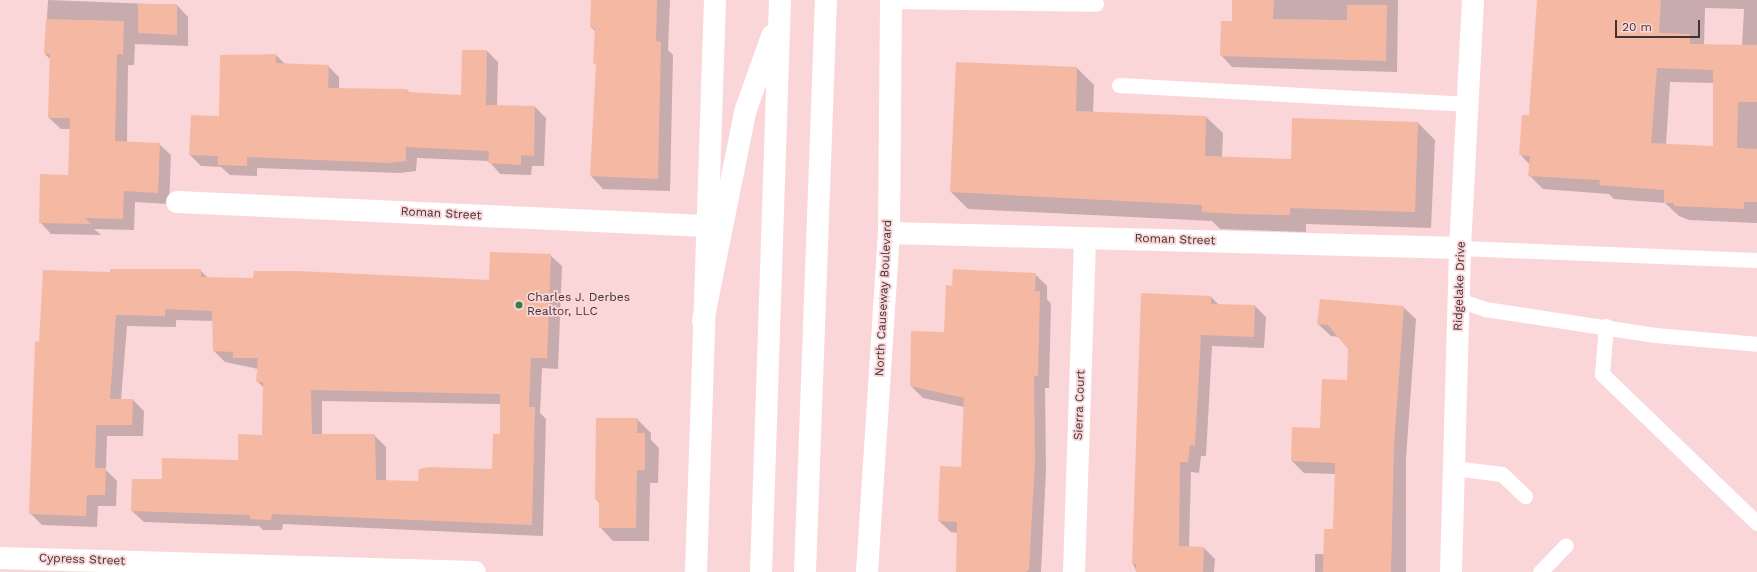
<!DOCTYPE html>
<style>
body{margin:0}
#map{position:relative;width:1757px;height:572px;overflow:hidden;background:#fad6d9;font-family:"Work Sans",sans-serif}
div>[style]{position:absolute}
.shadow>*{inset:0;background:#0003}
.building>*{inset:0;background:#f5b9a3}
.lane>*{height:15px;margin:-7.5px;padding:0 7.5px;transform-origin:7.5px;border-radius:7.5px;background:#fff}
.street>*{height:22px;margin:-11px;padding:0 11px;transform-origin:11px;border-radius:11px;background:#fff}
.highway>*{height:22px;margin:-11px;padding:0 11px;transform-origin:11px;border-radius:11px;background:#fff}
.dots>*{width:11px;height:11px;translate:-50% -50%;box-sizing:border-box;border:2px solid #fad6d9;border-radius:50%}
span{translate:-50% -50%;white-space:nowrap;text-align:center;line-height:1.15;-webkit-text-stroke:3.5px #fad6d9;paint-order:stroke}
.street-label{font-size:12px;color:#413334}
.poi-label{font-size:12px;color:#413334}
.left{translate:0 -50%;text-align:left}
.scale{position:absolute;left:1615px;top:20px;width:85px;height:18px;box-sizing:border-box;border:2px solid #413334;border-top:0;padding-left:5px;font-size:12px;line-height:14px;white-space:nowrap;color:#413334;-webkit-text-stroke:3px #fad6d9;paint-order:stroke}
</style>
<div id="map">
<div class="shadow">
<i style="clip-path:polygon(48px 0,177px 5px,188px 17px,188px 46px,135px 44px,134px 65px,128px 65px,127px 143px,159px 144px,171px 155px,169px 204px,135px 202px,134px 230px,94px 229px,101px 235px,51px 234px,40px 222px,69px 176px,71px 129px,61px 129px,49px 118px,50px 59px,45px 54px)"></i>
<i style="clip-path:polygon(592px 0,670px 0,668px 50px,673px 55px,670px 191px,603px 189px,591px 176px,597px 66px,595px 31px,591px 27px)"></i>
<i style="clip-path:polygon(1233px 0,1398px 0,1397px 72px,1232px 67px,1221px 55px,1233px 22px)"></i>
<i style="clip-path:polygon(evenodd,1539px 0,1757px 0,1757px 223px,1689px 220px,1679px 216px,1665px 203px,1614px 199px,1609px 194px,1543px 189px,1529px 175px,1530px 165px,1520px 154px,1530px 116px,1539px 0,1705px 8px,1744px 9px,1742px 46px,1704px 45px,1705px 8px,1539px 0,1670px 82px,1714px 83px,1714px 147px,1666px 145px,1670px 82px)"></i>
<i style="clip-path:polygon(487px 51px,498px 62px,497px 106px,535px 107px,546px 118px,544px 166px,532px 166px,531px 175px,500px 174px,489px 161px,417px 158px,416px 171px,400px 173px,257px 168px,257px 176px,230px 175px,221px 167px,201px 166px,190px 155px,276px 55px,285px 64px,328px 66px,339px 77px,339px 89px,407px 90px,410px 93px,462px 96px)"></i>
<i style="clip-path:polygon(1077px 68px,1094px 85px,1093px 113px,1206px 117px,1223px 133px,1222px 157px,1291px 160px,1418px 123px,1435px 140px,1431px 228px,1306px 224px,1306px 232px,1220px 229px,1212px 221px,968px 209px,951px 192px)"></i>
<i style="clip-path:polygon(evenodd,550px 255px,562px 266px,558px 369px,542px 368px,540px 413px,546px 419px,543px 536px,283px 524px,282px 530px,263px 530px,259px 526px,144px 522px,132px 511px,163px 480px,239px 461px,263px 436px,264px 388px,258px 382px,258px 369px,225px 362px,214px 351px,213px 321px,176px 320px,176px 327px,127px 326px,121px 400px,133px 400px,144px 411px,143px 436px,107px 436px,106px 470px,117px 481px,116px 506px,98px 506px,97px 527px,42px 525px,30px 513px,40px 343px,111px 273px,200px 270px,208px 278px,490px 281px,550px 255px,322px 401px,501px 404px,501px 435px,493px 470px,419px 482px,386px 482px,386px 447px,374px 435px,322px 435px,322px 401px)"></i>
<i style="clip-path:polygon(1035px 274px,1047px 286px,1047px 299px,1051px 304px,1049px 388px,1045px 388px,1046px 471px,1041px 572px,957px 572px,958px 533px,951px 532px,939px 521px,962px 468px,964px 407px,923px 398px,911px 386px,945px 333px,953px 287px)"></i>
<i style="clip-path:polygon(1142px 294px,1211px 297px,1219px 305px,1255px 306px,1266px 317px,1264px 348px,1212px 346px,1206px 456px,1201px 456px,1199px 473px,1191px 472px,1189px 547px,1204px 548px,1215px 559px,1214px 572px,1137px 572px,1133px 564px)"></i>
<i style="clip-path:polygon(1403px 307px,1416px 319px,1406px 458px,1406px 572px,1315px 572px,1315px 554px,1324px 554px,1334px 530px,1336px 474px,1304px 473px,1292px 461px,1321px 429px,1348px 381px,1349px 349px,1339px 337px,1331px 336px,1318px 324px)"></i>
<i style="clip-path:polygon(637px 419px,651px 433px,651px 440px,659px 448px,658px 483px,650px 483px,649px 541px,613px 541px,600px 527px,600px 504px,596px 499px)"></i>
</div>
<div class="building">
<i style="clip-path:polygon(591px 0,657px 0,656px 41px,661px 42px,658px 179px,590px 176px,596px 64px,593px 64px,595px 28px,590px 27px)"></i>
<i style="clip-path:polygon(1232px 0,1274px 0,1273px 19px,1347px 20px,1347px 5px,1387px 5px,1386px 61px,1220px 56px,1221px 21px,1232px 21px)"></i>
<i style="clip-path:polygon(evenodd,1537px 0,1661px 0,1659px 33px,1690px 34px,1690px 44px,1757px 45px,1757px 102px,1738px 102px,1737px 148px,1757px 149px,1757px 202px,1744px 202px,1744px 209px,1674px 206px,1674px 203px,1664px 203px,1664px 190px,1599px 185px,1600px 180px,1528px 176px,1530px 156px,1519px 155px,1522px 115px,1529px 115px,1537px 0,1657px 68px,1713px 70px,1713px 146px,1651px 143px,1657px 68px)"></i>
<i style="clip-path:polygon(138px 4px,177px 4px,177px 35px,138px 33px)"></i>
<i style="clip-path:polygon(46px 19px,124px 21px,123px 54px,117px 54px,115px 141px,160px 143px,158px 193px,124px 191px,123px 219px,85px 218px,91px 224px,39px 223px,40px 174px,68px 175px,70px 118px,48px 118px,50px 54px,44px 54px)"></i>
<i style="clip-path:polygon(462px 50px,487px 50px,486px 105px,535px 106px,534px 156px,521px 155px,521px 165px,488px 163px,489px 151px,406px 147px,406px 161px,389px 163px,247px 157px,247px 166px,218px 165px,218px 156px,189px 155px,191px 115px,219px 116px,220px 55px,276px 54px,276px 63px,329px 65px,328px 88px,407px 89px,407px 92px,461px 95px)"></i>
<i style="clip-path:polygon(956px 62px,1077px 67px,1076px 111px,1206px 116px,1205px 156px,1291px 159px,1292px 118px,1418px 122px,1415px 212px,1290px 208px,1290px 215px,1236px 214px,1202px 212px,1202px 205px,950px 192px)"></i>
<i style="clip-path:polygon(evenodd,490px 252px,551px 254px,547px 358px,531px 358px,529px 407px,535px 407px,532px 525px,272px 514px,271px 520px,250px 519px,250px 515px,131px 511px,132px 479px,162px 479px,162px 458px,238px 460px,238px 434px,262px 435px,263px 382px,256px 382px,258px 358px,233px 358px,233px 352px,213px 351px,212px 311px,165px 309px,165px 316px,116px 315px,110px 399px,133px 399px,132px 425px,96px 425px,95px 468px,106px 468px,105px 495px,87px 495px,86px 516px,29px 514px,35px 341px,39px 342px,43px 270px,110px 272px,110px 269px,201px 269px,201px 277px,253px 278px,254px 271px,298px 271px,489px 280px,490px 252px,311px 390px,500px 394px,500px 434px,493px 434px,492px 469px,429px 467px,419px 469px,418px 481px,376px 480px,375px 434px,312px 434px,311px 390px)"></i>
<i style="clip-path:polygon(953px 269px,1036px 273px,1035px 291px,1040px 291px,1038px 376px,1034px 376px,1035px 459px,1029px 570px,1025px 572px,956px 572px,957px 522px,938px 521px,940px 466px,961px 467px,964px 398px,910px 386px,911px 331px,944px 332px,946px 285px,952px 286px)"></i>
<i style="clip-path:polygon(1141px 293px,1211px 296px,1211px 304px,1255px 305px,1254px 337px,1201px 335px,1195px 446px,1190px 445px,1188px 462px,1180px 462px,1179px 546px,1204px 547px,1203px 572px,1136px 572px,1136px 564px,1132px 564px)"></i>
<i style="clip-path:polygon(1320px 299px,1404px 306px,1394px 445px,1391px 572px,1323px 572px,1324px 529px,1333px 529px,1335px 463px,1291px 461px,1292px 427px,1320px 428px,1322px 379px,1347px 380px,1348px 349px,1328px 325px,1317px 324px)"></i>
<i style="clip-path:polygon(596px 418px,638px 418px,637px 433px,645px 433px,645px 470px,637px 470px,636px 528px,599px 528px,599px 500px,595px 500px)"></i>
</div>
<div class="lane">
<i style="left:891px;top:1px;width:205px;rotate:0.8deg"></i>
<i style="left:1119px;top:85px;width:350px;rotate:3.1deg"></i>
<i style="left:1460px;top:248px;width:297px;rotate:2.3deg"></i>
<i style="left:1459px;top:300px;width:28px;rotate:19deg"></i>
<i style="left:1485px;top:309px;width:172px;rotate:8.7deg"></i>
<i style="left:1655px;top:335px;width:102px;rotate:5deg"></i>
<i style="left:1606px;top:326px;width:48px;rotate:94.8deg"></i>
<i style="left:1602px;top:374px;width:215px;rotate:43.9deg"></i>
<i style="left:1454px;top:468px;width:48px;rotate:7.1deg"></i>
<i style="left:1502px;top:474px;width:32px;rotate:44deg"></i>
<i style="left:1540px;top:572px;width:37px;rotate:-46deg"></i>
</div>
<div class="street">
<i style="left:177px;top:202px;width:529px;rotate:2.6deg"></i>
<i style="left:889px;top:233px;width:571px;rotate:1.5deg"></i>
<i style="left:0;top:558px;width:475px;rotate:1.7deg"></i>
<i style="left:696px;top:572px;width:572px;rotate:-88.1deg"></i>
<i style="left:867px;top:572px;width:340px;rotate:-86.3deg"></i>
<i style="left:889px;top:233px;width:233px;rotate:-89.5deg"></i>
<i style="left:1074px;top:572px;width:334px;rotate:-88.1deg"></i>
<i style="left:1451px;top:572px;width:324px;rotate:-88.4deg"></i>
<i style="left:1460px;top:248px;width:248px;rotate:-87deg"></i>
</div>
<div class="highway">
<i style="left:703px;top:321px;width:213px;rotate:-78.6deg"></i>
<i style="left:745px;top:112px;width:81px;rotate:-70.4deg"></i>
<i style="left:761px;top:572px;width:572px;rotate:-88.1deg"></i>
<i style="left:805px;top:572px;width:572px;rotate:-87.9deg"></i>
</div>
<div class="dots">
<i style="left:519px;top:305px;background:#327d4b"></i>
</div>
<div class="street-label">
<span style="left:441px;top:214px;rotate:3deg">Roman Street</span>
<span style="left:1175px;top:240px;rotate:2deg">Roman Street</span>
<span style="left:1460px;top:286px;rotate:-88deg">Ridgelake Drive</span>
<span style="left:884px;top:298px;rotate:-87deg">North Causeway Boulevard</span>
<span style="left:1080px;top:405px;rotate:-88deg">Sierra Court</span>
<span style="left:82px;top:560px;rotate:2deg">Cypress Street</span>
</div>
<div class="poi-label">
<span class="left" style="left:527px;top:305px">Charles J. Derbes<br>Realtor, LLC</span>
</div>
<div class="scale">20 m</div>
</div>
